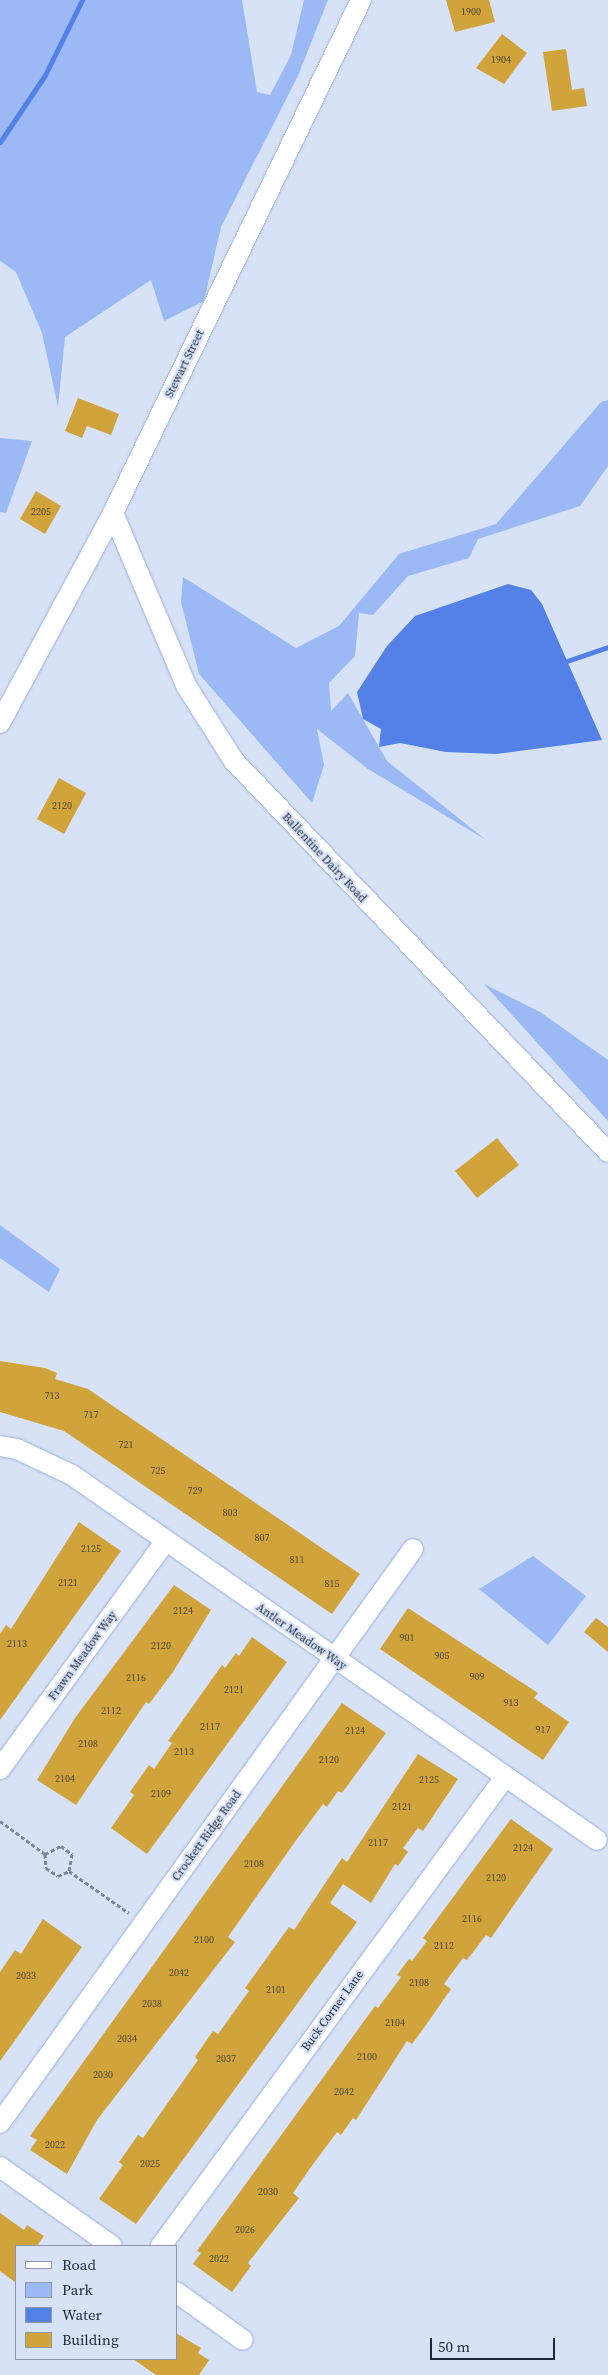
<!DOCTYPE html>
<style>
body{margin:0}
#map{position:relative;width:608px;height:2375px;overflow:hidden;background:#d8e2f6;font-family:"Source Serif 4",serif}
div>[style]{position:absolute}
.green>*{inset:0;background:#9bb9f5}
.water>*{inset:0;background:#5381e7}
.stream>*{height:5px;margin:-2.5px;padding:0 2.5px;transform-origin:2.5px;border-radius:2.5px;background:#5381e7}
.building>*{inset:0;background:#d1a33b}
.path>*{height:3px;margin-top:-1.5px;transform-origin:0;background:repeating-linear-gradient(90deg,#7c8699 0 4px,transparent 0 6.5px)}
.roads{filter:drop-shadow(0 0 1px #97afde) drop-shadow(0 0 1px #97afde)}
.minor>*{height:20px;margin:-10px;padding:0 10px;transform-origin:10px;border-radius:10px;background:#fff}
span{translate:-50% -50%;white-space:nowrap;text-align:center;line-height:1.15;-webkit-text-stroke:4.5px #d8e2f6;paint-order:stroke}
.number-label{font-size:10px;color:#4b463a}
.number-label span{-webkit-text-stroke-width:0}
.street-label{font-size:12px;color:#1e273a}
.legend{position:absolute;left:15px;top:2245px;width:162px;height:115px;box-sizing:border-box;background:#d8e2f6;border:1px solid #8e97ab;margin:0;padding:6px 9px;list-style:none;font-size:15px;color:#1e273a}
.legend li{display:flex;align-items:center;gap:10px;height:25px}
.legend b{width:25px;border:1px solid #8e97ab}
.scale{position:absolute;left:430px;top:2338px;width:125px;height:22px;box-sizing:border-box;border:2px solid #1e273a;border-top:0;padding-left:6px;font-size:15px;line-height:18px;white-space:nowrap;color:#1e273a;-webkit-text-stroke:4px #d8e2f6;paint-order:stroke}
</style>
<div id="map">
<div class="green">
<i style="clip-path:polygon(0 0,242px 0,257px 92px,270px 95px,291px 55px,304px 0,328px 0,298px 76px,221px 227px,204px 301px,164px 321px,151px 280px,65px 337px,58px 407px,42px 333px,16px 272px,0 261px)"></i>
<i style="clip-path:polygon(608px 400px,608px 466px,580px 506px,478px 539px,469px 558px,408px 576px,373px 615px,359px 613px,355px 656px,329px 683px,331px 711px,348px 693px,387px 761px,486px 840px,368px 769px,317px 729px,324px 765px,312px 803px,199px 674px,181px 602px,183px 577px,296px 648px,339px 626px,399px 554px,496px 524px,601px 402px)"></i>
<i style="clip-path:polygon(0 438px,32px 441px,6px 513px,0 512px)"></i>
<i style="clip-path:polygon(484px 984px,540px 1012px,608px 1060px,608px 1121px)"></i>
<i style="clip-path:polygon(0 1225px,60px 1269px,49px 1292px,0 1258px)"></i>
<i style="clip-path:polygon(533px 1556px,586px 1596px,548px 1645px,479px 1589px)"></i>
</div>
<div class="water">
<i style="clip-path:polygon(508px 584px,531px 590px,542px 604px,602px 740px,496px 754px,446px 752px,400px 743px,379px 747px,381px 729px,363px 719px,357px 692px,387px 646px,415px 616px)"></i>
</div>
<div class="stream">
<i style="left:0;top:142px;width:81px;rotate:-56.1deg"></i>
<i style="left:45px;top:75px;width:84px;rotate:-63.7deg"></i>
<i style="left:564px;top:662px;width:46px;rotate:-18.8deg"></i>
</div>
<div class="building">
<i style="clip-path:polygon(446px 0,489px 0,495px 22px,455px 32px)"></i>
<i style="clip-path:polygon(502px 34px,527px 53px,504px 84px,476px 68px)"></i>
<i style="clip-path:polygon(566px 49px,572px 90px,584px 88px,587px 106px,552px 111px,543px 52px)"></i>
<i style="clip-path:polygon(78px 398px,119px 414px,111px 435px,87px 426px,82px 438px,65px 431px)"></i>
<i style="clip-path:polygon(36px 491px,61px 506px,45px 534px,20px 519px)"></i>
<i style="clip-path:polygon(59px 778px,86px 793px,64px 834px,37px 819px)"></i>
<i style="clip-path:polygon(497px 1138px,519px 1165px,477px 1198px,455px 1171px)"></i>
<i style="clip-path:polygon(0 1361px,45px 1368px,57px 1373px,55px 1379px,88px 1389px,360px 1574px,332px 1614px,64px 1431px,0 1412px)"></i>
<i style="clip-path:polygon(79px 1522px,121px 1551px,0 1720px,0 1634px,6px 1625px,11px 1629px)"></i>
<i style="clip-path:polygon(174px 1585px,211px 1610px,173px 1672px,149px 1704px,146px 1702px,76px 1805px,37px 1780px,75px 1718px)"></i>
<i style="clip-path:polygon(408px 1608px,538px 1693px,534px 1698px,569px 1722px,543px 1760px,380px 1649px)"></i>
<i style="clip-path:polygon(596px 1618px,608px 1627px,608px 1652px,584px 1632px)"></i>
<i style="clip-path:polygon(252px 1637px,287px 1662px,147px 1854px,111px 1828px,134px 1795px,130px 1792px,149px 1765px,154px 1769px,172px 1743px,168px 1741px,222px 1665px,225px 1668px,236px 1653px,239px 1656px)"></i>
<i style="clip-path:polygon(342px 1703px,386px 1733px,342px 1793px,338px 1791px,327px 1807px,323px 1804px,297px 1839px,228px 1937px,235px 1942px,97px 2120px,67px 2174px,30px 2150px,37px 2140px,30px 2136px)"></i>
<i style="clip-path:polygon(418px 1754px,458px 1779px,423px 1831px,418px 1828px,403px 1848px,408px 1852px,398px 1866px,395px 1864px,371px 1903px,343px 1884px,330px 1903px,357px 1922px,136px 2224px,99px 2199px,123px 2165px,119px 2162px,138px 2135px,143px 2138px,198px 2060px,195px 2057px,213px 2031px,218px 2034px,249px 1991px,245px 1988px,289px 1927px,294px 1930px,342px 1858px,347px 1862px)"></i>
<i style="clip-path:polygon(511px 1819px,553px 1849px,491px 1938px,486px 1935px,467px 1960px,463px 1958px,444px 1984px,451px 1989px,426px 2025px,412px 2044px,407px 2041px,356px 2120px,353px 2118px,341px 2135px,337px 2132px,311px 2167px,293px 2193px,299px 2198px,248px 2263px,251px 2266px,232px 2292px,193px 2264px,201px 2253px,197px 2251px,375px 2006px,378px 2008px,401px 1977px,397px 1975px,409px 1959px,412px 1961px,427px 1941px,423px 1938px)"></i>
<i style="clip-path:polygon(43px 1919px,82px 1947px,0 2061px,0 1972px,15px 1950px,21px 1954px)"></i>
<i style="clip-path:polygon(0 2213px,24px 2230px,27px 2225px,44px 2236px,37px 2246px,16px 2246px,16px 2283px,0 2271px)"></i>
<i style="clip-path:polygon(176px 2333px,201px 2348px,198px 2353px,209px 2360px,199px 2375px,156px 2375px,133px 2359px,176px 2359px)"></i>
</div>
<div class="path">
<i style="left:0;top:1821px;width:56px;rotate:36.3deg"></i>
<i style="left:45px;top:1854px;width:14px;rotate:86deg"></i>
<i style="left:46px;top:1868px;width:14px;rotate:34deg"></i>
<i style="left:58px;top:1876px;width:12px;rotate:-24deg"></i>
<i style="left:69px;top:1871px;width:73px;rotate:35deg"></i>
<i style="left:45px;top:1854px;width:18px;rotate:-27deg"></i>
<i style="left:61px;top:1846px;width:14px;rotate:36deg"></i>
<i style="left:72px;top:1854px;width:17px;rotate:100deg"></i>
</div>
<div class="roads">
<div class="minor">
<i style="left:113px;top:513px;width:189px;rotate:67deg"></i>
<i style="left:187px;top:687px;width:88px;rotate:57.6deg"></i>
<i style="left:234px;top:761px;width:541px;rotate:46.27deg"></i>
<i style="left:0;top:723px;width:238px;rotate:-61.7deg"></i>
<i style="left:113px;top:513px;width:570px;rotate:-64.2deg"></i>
<i style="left:0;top:1446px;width:17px;rotate:10deg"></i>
<i style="left:17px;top:1449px;width:61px;rotate:25.3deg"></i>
<i style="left:72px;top:1475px;width:639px;rotate:34.81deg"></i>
<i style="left:0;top:1769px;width:281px;rotate:-54deg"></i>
<i style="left:0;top:2123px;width:707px;rotate:-54.26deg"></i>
<i style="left:0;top:2167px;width:137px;rotate:35.2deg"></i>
<i style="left:161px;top:2246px;width:582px;rotate:-53.74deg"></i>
<i style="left:176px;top:2292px;width:82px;rotate:35.6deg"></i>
</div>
</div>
<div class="number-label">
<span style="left:471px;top:12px">1900</span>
<span style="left:501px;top:60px">1904</span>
<span style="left:41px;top:512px">2205</span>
<span style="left:62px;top:806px">2120</span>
<span style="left:52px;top:1396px">713</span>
<span style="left:91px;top:1415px">717</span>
<span style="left:126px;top:1445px">721</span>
<span style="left:158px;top:1471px">725</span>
<span style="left:195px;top:1491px">729</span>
<span style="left:230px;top:1513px">803</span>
<span style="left:262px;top:1538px">807</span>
<span style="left:91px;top:1549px">2125</span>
<span style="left:297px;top:1560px">811</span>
<span style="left:68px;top:1583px">2121</span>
<span style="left:332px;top:1584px">815</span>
<span style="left:183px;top:1611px">2124</span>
<span style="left:407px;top:1638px">901</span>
<span style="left:17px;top:1644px">2113</span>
<span style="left:161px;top:1646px">2120</span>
<span style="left:442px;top:1656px">905</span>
<span style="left:477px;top:1677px">909</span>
<span style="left:136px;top:1678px">2116</span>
<span style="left:234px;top:1690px">2121</span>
<span style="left:511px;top:1703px">913</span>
<span style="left:111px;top:1711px">2112</span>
<span style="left:210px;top:1727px">2117</span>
<span style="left:543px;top:1730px">917</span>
<span style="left:355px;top:1731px">2124</span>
<span style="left:88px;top:1744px">2108</span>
<span style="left:184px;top:1752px">2113</span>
<span style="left:329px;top:1760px">2120</span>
<span style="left:65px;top:1779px">2104</span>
<span style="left:429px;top:1780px">2125</span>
<span style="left:161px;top:1794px">2109</span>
<span style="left:402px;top:1807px">2121</span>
<span style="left:378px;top:1843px">2117</span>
<span style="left:523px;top:1848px">2124</span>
<span style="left:254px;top:1864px">2108</span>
<span style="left:496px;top:1878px">2120</span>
<span style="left:472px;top:1919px">2116</span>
<span style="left:204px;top:1940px">2100</span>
<span style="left:444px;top:1946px">2112</span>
<span style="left:179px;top:1973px">2042</span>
<span style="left:26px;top:1976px">2033</span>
<span style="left:419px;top:1983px">2108</span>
<span style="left:276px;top:1990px">2101</span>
<span style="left:152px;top:2004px">2038</span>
<span style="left:395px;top:2023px">2104</span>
<span style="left:127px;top:2039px">2034</span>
<span style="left:367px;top:2057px">2100</span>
<span style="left:226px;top:2059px">2037</span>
<span style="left:103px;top:2075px">2030</span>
<span style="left:344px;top:2092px">2042</span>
<span style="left:55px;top:2145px">2022</span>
<span style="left:150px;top:2164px">2025</span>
<span style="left:268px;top:2192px">2030</span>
<span style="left:245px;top:2230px">2026</span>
<span style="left:219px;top:2259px">2022</span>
</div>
<div class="street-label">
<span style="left:185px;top:364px;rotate:-64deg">Stewart Street</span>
<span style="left:324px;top:858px;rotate:47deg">Ballentine Dairy Road</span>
<span style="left:301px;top:1637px;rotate:35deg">Antler Meadow Way</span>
<span style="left:83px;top:1656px;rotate:-54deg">Frawn Meadow Way</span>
<span style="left:207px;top:1836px;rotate:-54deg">Crockett Ridge Road</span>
<span style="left:333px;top:2011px;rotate:-54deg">Buck Corner Lane</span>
</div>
<ul class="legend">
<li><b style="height:6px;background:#fff"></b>Road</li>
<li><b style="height:14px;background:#9bb9f5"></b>Park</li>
<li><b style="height:14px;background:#5381e7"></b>Water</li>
<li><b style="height:14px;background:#d1a33b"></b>Building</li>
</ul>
<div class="scale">50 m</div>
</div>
